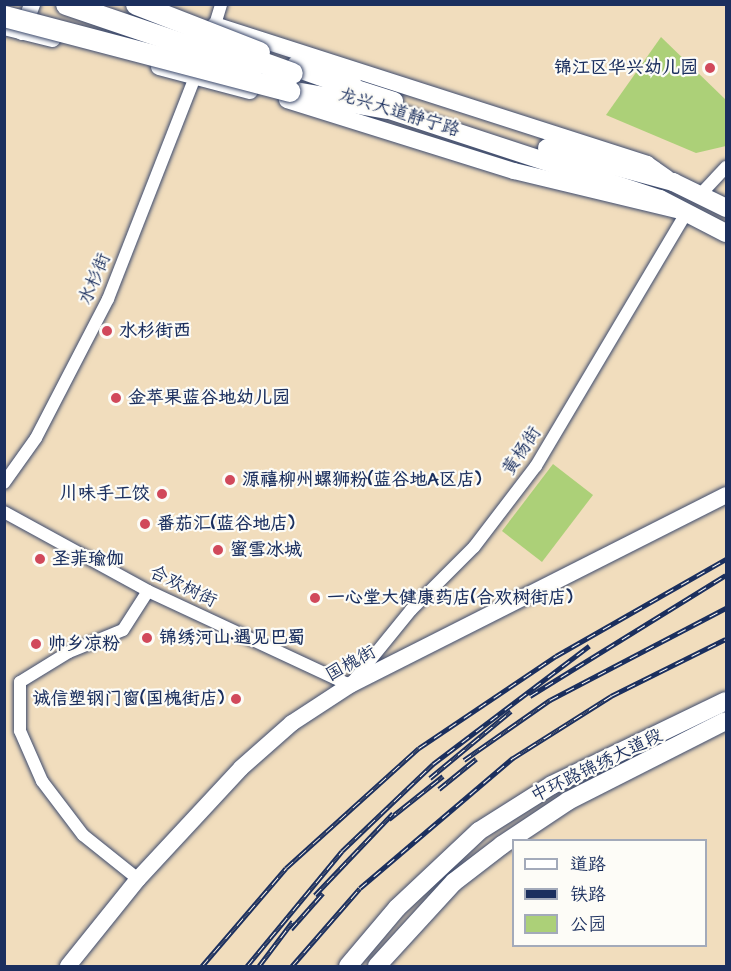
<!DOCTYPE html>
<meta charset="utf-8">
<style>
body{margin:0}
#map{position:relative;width:731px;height:971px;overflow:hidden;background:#f1ddbd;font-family:"Architects Daughter","LXGW WenKai TC",sans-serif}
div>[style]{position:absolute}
.green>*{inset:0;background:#acd078}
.roads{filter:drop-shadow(0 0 2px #3b496c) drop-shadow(0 0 2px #3b496c)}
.street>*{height:12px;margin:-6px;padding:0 6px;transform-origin:6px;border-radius:6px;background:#fff}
.secondary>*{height:16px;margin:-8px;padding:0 8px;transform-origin:8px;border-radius:8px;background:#fff}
.primary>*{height:18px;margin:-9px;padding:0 9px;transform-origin:9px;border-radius:9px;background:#fff}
.highway>*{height:21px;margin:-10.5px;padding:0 10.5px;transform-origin:10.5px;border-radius:10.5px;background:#fff}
.rail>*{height:5px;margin-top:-2.5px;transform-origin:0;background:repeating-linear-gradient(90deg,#fdfcf7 0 9px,#1b2f5e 0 18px);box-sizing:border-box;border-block:2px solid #1b2f5e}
.bridges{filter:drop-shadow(0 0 2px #3b496c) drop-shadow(0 0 2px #3b496c)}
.highway-bridge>*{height:21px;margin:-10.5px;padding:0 10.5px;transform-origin:10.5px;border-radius:10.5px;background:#fff}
.dots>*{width:16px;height:16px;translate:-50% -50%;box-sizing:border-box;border:3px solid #fdfcf7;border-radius:50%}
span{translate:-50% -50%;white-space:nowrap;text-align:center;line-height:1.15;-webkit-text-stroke:4.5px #fdfcf7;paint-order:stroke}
.poi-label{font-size:18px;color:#1b2f5e;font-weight:700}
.right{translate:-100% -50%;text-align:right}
.left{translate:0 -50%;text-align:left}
.street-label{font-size:18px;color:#1b2f5e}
.frame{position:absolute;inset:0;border:6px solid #1b2f5e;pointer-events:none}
.legend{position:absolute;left:512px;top:839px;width:195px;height:108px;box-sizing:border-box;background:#fdfcf7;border:2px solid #a3aaba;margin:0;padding:8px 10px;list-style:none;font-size:18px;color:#1b2f5e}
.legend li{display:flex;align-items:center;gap:12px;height:30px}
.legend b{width:30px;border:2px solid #a3aaba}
</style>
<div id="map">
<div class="green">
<i style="clip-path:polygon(661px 37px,726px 100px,726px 146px,696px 153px,606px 115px)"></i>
<i style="clip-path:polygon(553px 464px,593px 495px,542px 562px,502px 531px)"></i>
</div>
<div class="roads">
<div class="street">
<i style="left:213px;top:31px;width:28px;rotate:-73deg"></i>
<i style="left:699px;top:196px;width:40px;rotate:-47deg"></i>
<i style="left:4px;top:483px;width:55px;rotate:-54.6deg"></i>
<i style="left:36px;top:438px;width:157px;rotate:-62.6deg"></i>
<i style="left:108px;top:299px;width:247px;rotate:-68.6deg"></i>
<i style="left:4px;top:512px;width:164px;rotate:28.7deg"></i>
<i style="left:148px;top:591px;width:223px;rotate:25deg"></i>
<i style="left:350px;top:685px;width:97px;rotate:-50.9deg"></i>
<i style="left:411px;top:610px;width:89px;rotate:-45deg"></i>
<i style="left:474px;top:547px;width:102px;rotate:-52.6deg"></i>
<i style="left:536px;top:466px;width:295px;rotate:-59.3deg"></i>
<i style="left:138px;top:879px;width:70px;rotate:-141.3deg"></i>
<i style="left:83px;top:835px;width:68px;rotate:-127.2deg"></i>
<i style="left:42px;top:781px;width:55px;rotate:-113.7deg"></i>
<i style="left:20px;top:731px;width:49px;rotate:-90deg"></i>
<i style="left:20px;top:682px;width:57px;rotate:-31.5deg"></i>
<i style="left:69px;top:652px;width:58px;rotate:-22.2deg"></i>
<i style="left:123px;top:630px;width:46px;rotate:-57.3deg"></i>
</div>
<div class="secondary">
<i style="left:215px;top:25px;width:454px;rotate:17.8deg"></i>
<i style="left:647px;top:164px;width:24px;rotate:35deg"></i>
<i style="left:4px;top:27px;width:50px;rotate:13.8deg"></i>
<i style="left:22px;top:32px;width:30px;rotate:-70deg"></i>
<i style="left:159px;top:67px;width:94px;rotate:14.8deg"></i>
<i style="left:287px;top:100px;width:238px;rotate:17.4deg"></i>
<i style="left:514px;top:171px;width:168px;rotate:13.5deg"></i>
<i style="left:68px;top:966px;width:112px;rotate:-51.2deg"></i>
<i style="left:138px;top:879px;width:151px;rotate:-47.1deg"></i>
<i style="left:241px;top:768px;width:68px;rotate:-41.4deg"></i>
<i style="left:292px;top:723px;width:69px;rotate:-33.2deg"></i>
<i style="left:350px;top:685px;width:421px;rotate:-26.8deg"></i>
</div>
<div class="primary">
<i style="left:338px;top:83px;width:59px;rotate:17.8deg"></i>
<i style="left:374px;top:105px;width:301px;rotate:18.2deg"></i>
<i style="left:660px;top:199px;width:74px;rotate:27.3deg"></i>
<i style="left:547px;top:148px;width:131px;rotate:15.1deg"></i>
<i style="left:673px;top:182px;width:59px;rotate:26.1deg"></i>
<i style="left:348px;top:966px;width:76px;rotate:-49.8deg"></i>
<i style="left:397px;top:908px;width:112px;rotate:-43.2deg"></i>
<i style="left:479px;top:831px;width:86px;rotate:-32.2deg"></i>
<i style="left:552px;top:785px;width:193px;rotate:-25.8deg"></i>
<i style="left:377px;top:966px;width:114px;rotate:-47.5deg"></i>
<i style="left:454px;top:882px;width:61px;rotate:-37.6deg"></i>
<i style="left:502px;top:845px;width:79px;rotate:-33.7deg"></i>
<i style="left:568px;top:801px;width:177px;rotate:-26.9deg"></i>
</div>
<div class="highway">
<i style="left:296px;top:66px;width:59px;rotate:19.7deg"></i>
<i style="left:289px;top:91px;width:99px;rotate:9.8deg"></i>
</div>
</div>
<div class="rail">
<i style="left:530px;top:696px;width:230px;rotate:-31.7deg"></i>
<i style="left:464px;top:760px;width:105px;rotate:-34.9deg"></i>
<i style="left:550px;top:700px;width:199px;rotate:-27.6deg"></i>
<i style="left:430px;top:778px;width:105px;rotate:-39.6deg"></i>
<i style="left:439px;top:789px;width:48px;rotate:-39deg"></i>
<i style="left:389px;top:819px;width:69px;rotate:-38.5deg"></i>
<i style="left:315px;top:895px;width:113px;rotate:-46.4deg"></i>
<i style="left:291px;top:929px;width:48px;rotate:-48.4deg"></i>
<i style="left:202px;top:966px;width:129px;rotate:-49.4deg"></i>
<i style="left:286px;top:868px;width:179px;rotate:-42.1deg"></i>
<i style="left:419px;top:748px;width:165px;rotate:-33.9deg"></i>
<i style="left:556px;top:656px;width:196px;rotate:-29.7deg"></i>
<i style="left:247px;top:966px;width:149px;rotate:-50.4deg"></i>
<i style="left:342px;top:851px;width:126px;rotate:-43.7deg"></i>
<i style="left:433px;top:764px;width:196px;rotate:-37.1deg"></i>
<i style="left:259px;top:966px;width:56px;rotate:-52.9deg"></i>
<i style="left:292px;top:966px;width:103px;rotate:-48.9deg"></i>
<i style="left:360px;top:888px;width:201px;rotate:-40.4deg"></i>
<i style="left:513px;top:758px;width:116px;rotate:-32.3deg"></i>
<i style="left:611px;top:696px;width:128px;rotate:-26.4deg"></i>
</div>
<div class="bridges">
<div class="highway-bridge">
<i style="left:66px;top:4px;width:195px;rotate:18.8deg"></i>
<i style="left:136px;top:4px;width:132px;rotate:21.3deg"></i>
<i style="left:4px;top:16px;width:295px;rotate:14.7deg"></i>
<i style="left:239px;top:54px;width:56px;rotate:19.7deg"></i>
</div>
</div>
<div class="dots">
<i style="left:710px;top:68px;background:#d1495b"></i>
<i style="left:107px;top:331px;background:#d1495b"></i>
<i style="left:116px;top:398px;background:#d1495b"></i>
<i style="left:230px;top:480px;background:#d1495b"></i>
<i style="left:162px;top:494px;background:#d1495b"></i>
<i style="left:145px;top:524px;background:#d1495b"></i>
<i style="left:218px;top:550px;background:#d1495b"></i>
<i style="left:40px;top:559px;background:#d1495b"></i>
<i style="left:315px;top:598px;background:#d1495b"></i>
<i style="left:147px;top:638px;background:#d1495b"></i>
<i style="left:36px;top:644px;background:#d1495b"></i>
<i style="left:236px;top:699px;background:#d1495b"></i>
</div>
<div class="poi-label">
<span class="right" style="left:698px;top:68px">锦江区华兴幼儿园</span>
<span class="left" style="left:119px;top:331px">水杉街西</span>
<span class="left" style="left:128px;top:398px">金苹果蓝谷地幼儿园</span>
<span class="left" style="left:242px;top:480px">源禧柳州螺狮粉(蓝谷地A区店)</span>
<span class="right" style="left:150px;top:494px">川味手工饺</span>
<span class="left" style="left:157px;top:524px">番茄汇(蓝谷地店)</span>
<span class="left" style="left:230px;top:550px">蜜雪冰城</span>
<span class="left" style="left:52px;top:559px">圣菲瑜伽</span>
<span class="left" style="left:327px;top:598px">一心堂大健康药店(合欢树街店)</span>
<span class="left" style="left:159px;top:638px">锦绣河山·遇见巴蜀</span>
<span class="left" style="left:48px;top:644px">帅乡凉粉</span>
<span class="right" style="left:224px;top:699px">诚信塑钢门窗(国槐街店)</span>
</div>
<div class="street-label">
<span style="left:399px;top:113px;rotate:17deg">龙兴大道静宁路</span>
<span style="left:95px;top:279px;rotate:-67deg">水杉街</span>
<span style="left:522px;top:451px;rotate:-56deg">黄杨街</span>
<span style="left:183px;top:587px;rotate:26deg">合欢树街</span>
<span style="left:351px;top:664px;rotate:-29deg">国槐街</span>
<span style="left:597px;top:766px;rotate:-26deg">中环路锦绣大道段</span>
</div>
<div class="frame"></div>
<ul class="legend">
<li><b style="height:8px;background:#fff"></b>道路</li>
<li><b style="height:8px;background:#1b2f5e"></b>铁路</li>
<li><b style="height:16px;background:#acd078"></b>公园</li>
</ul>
</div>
